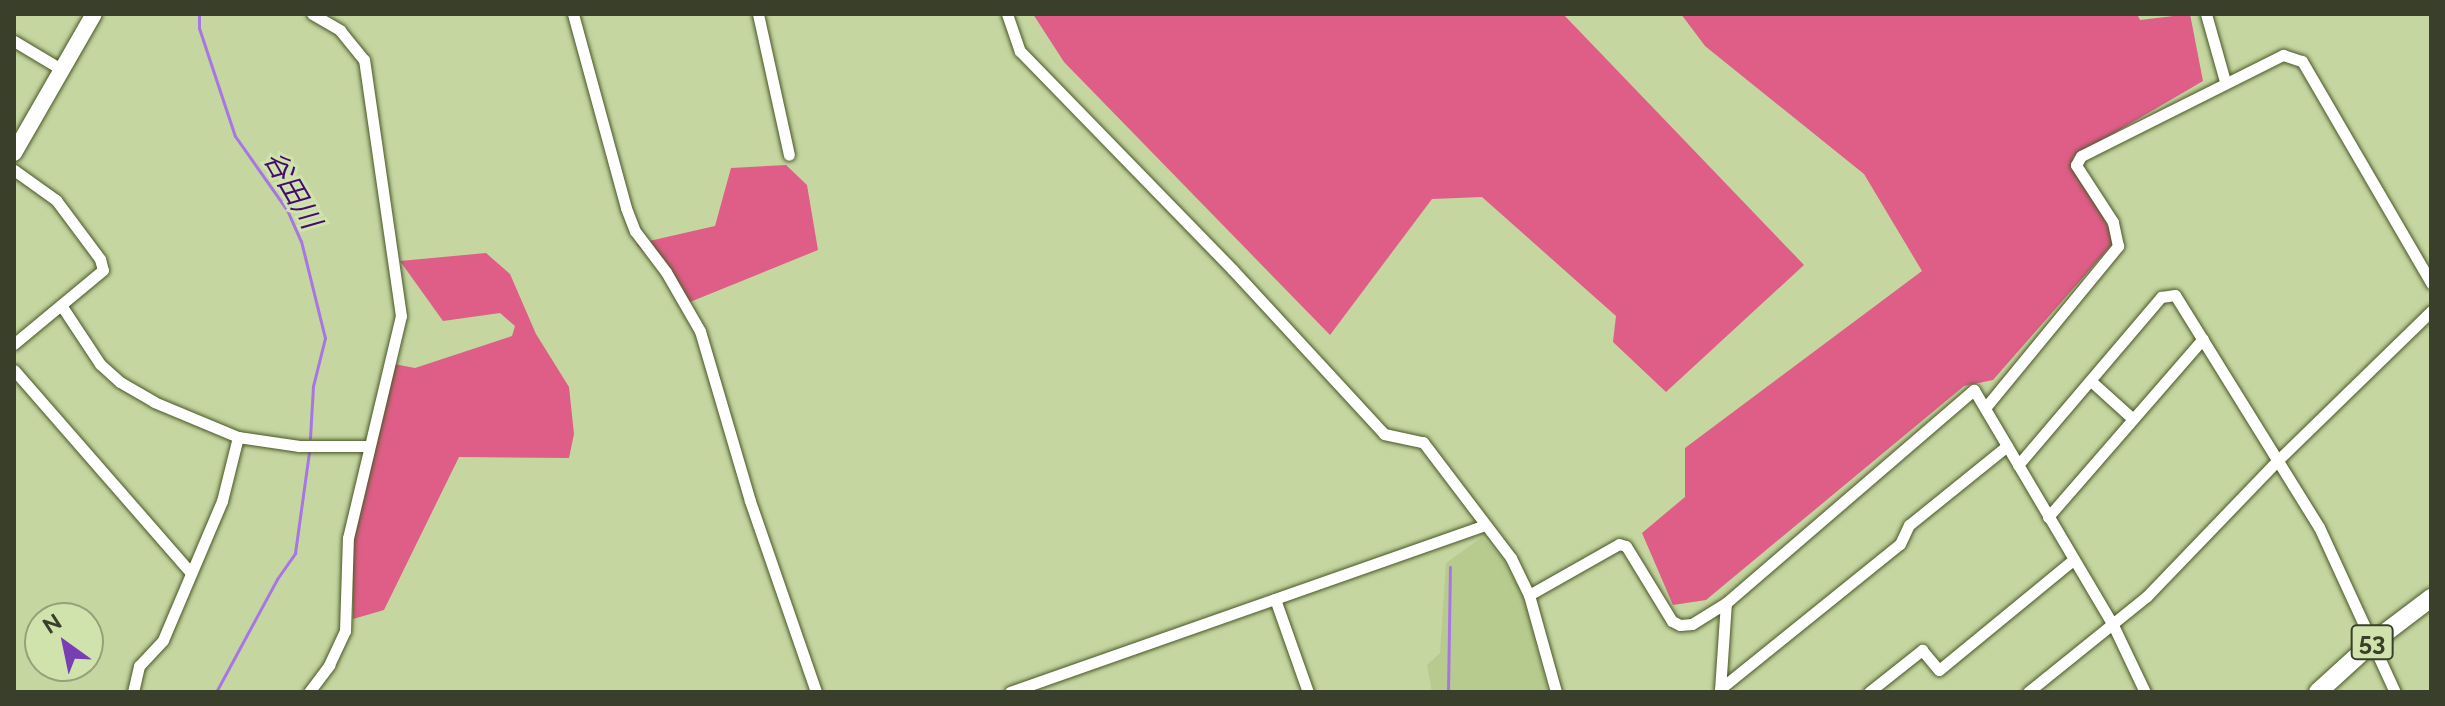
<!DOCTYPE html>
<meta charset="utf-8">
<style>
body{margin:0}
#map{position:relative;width:2445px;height:706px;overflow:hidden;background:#c5d6a1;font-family:Raleway,"Noto Sans JP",sans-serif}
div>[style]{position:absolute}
.built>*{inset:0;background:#b8cb8f}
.forest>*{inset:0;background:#de5e87}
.stream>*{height:3px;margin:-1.5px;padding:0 1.5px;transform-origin:1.5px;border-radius:1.5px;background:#a776e4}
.roads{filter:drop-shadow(0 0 2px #495726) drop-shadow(0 0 2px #495726)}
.minor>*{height:11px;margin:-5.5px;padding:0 5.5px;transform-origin:5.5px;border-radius:5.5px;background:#fff}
.secondary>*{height:16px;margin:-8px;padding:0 8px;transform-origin:8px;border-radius:8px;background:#fff}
.primary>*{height:18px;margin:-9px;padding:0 9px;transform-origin:9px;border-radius:9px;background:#fff}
span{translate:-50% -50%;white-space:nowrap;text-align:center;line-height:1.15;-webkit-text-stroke:6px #d1e3ad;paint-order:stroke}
.shield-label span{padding:2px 6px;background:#d1e3ad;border:2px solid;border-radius:6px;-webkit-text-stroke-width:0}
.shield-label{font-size:24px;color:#393f2a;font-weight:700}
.water-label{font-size:28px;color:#430b71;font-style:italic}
.frame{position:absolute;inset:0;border:16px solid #393f2a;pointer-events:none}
.north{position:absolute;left:24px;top:602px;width:80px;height:80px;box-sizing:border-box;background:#d1e3ad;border:2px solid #94a179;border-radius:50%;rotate:327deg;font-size:22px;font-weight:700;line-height:32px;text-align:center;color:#393f2a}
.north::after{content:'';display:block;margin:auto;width:28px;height:36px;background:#783fb5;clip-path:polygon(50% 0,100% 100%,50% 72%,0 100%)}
</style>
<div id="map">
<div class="built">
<i style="clip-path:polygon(1482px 537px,1502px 558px,1523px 595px,1548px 692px,1432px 692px,1427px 665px,1440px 653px,1446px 563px)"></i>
</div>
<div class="forest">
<i style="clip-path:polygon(1033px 14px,1563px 14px,1804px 265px,1666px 392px,1613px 342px,1616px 316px,1482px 197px,1432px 199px,1330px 335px,1064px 62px)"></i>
<i style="clip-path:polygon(1681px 14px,2137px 14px,2140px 20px,2190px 14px,2203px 81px,2073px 157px,2115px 241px,1993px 380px,1964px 386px,1706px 600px,1673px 605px,1642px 533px,1685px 497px,1685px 448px,1922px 271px,1864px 174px,1705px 46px)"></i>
<i style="clip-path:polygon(786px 165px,807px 185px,818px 250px,690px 302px,636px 244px,715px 226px,731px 168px)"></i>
<i style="clip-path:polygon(486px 253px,510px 274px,536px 334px,569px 387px,574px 434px,569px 458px,459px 457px,384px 610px,353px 619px,353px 533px,394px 364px,415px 368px,512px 336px,515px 326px,500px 313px,443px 321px,400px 261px)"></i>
</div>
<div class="stream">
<i style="left:199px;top:16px;width:12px;rotate:90deg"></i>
<i style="left:199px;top:28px;width:114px;rotate:71.6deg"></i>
<i style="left:235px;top:136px;width:90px;rotate:54.9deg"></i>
<i style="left:287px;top:210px;width:34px;rotate:66deg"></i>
<i style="left:301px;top:241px;width:100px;rotate:76.1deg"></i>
<i style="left:325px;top:338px;width:49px;rotate:104deg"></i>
<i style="left:313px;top:386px;width:52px;rotate:93.3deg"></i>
<i style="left:216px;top:692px;width:128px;rotate:-61.6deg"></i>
<i style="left:277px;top:579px;width:32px;rotate:-55deg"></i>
<i style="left:295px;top:553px;width:102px;rotate:-82.1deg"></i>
<i style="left:1448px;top:692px;width:125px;rotate:-89.1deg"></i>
</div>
<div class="roads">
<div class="minor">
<i style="left:573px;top:14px;width:201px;rotate:74.7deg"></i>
<i style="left:626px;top:208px;width:25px;rotate:69deg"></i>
<i style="left:635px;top:231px;width:51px;rotate:52.9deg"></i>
<i style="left:666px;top:272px;width:68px;rotate:60deg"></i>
<i style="left:700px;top:331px;width:177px;rotate:73.6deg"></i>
<i style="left:750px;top:501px;width:202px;rotate:70.9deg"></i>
<i style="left:758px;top:14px;width:144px;rotate:77.6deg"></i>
<i style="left:1007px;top:14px;width:39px;rotate:71deg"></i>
<i style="left:1020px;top:51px;width:304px;rotate:45.8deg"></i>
<i style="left:1232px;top:269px;width:224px;rotate:47.3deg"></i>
<i style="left:1384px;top:434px;width:40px;rotate:12deg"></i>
<i style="left:1423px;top:442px;width:146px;rotate:52.8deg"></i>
<i style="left:1511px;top:558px;width:41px;rotate:64.1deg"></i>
<i style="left:1529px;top:595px;width:101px;rotate:74.4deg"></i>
<i style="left:2206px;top:14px;width:70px;rotate:74.2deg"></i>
<i style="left:14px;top:41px;width:55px;rotate:30.8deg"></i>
<i style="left:14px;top:170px;width:52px;rotate:35.5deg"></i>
<i style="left:56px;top:200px;width:74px;rotate:53.3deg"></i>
<i style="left:100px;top:259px;width:11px;rotate:75deg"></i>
<i style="left:103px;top:270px;width:116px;rotate:140.3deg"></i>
<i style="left:61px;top:305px;width:71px;rotate:56.5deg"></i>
<i style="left:100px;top:364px;width:27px;rotate:42deg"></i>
<i style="left:120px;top:382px;width:39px;rotate:30deg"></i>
<i style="left:154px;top:402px;width:91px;rotate:22.6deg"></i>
<i style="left:238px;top:437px;width:62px;rotate:8.4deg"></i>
<i style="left:299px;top:446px;width:69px"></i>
<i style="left:14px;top:370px;width:269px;rotate:48.9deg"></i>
<i style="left:2092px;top:382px;width:55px;rotate:42.1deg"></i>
<i style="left:1985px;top:408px;width:210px;rotate:-50.6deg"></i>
<i style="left:2118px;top:246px;width:25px;rotate:-102deg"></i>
<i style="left:2113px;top:222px;width:68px;rotate:-123deg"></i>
<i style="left:2076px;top:165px;width:10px;rotate:-61deg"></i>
<i style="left:2081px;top:156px;width:226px;rotate:-26.6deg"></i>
<i style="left:2283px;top:55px;width:20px;rotate:18deg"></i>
<i style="left:2302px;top:61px;width:257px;rotate:59.8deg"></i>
<i style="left:2018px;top:465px;width:221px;rotate:-49.6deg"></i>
<i style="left:2161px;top:297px;width:14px;rotate:-8deg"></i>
<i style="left:2175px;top:295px;width:273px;rotate:58.2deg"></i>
<i style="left:2319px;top:527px;width:182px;rotate:65.3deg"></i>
<i style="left:2048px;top:517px;width:236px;rotate:-49deg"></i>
<i style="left:1529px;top:595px;width:103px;rotate:-29.5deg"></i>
<i style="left:1619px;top:544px;width:7px;rotate:16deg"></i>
<i style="left:1626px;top:546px;width:88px;rotate:58.5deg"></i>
<i style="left:1672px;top:621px;width:9px;rotate:27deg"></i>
<i style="left:1680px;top:625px;width:12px;rotate:-5deg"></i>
<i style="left:1692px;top:624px;width:40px;rotate:-32deg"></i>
<i style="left:1726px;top:603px;width:327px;rotate:-40.7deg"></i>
<i style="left:1974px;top:390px;width:273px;rotate:59.4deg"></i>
<i style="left:2113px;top:625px;width:74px;rotate:64.5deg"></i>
<i style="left:1275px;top:599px;width:99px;rotate:70.5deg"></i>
<i style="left:1720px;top:689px;width:231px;rotate:-38.9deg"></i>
<i style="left:1900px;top:544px;width:21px;rotate:-65deg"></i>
<i style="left:1909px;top:525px;width:126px;rotate:-38.9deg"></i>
<i style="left:1720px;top:690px;width:87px;rotate:-86.1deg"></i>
<i style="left:133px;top:692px;width:27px;rotate:-77deg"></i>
<i style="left:139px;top:666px;width:35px;rotate:-47deg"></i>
<i style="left:163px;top:640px;width:151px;rotate:-67deg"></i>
<i style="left:222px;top:501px;width:66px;rotate:-76deg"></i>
<i style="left:309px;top:692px;width:34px;rotate:-53deg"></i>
<i style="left:329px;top:665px;width:38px;rotate:-65deg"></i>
<i style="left:345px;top:631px;width:93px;rotate:-88.2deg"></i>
<i style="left:348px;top:538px;width:228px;rotate:-76.6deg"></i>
<i style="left:401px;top:316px;width:259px;rotate:-98.2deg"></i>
<i style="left:364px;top:60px;width:38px;rotate:-129deg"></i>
<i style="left:340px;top:30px;width:32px;rotate:-150deg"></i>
<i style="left:1010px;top:692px;width:504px;rotate:-19.37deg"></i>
<i style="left:1869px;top:692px;width:68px;rotate:-38.4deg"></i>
<i style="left:1922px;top:650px;width:26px;rotate:50deg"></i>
<i style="left:1939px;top:670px;width:173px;rotate:-39.4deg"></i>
<i style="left:2028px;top:692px;width:153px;rotate:-38.9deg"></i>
<i style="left:2147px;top:596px;width:189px;rotate:-46.1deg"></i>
<i style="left:2278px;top:460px;width:214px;rotate:-44.2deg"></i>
</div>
<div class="secondary">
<i style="left:14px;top:153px;width:160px;rotate:-60.1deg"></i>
</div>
<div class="primary">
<i style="left:2318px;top:692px;width:74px;rotate:-42.3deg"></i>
<i style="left:2373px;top:642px;width:73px;rotate:-37.2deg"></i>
</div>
</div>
<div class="shield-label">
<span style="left:2372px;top:642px">53</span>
</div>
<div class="water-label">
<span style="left:292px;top:190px;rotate:60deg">谷田川</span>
</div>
<div class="frame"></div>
<div class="north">N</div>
</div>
